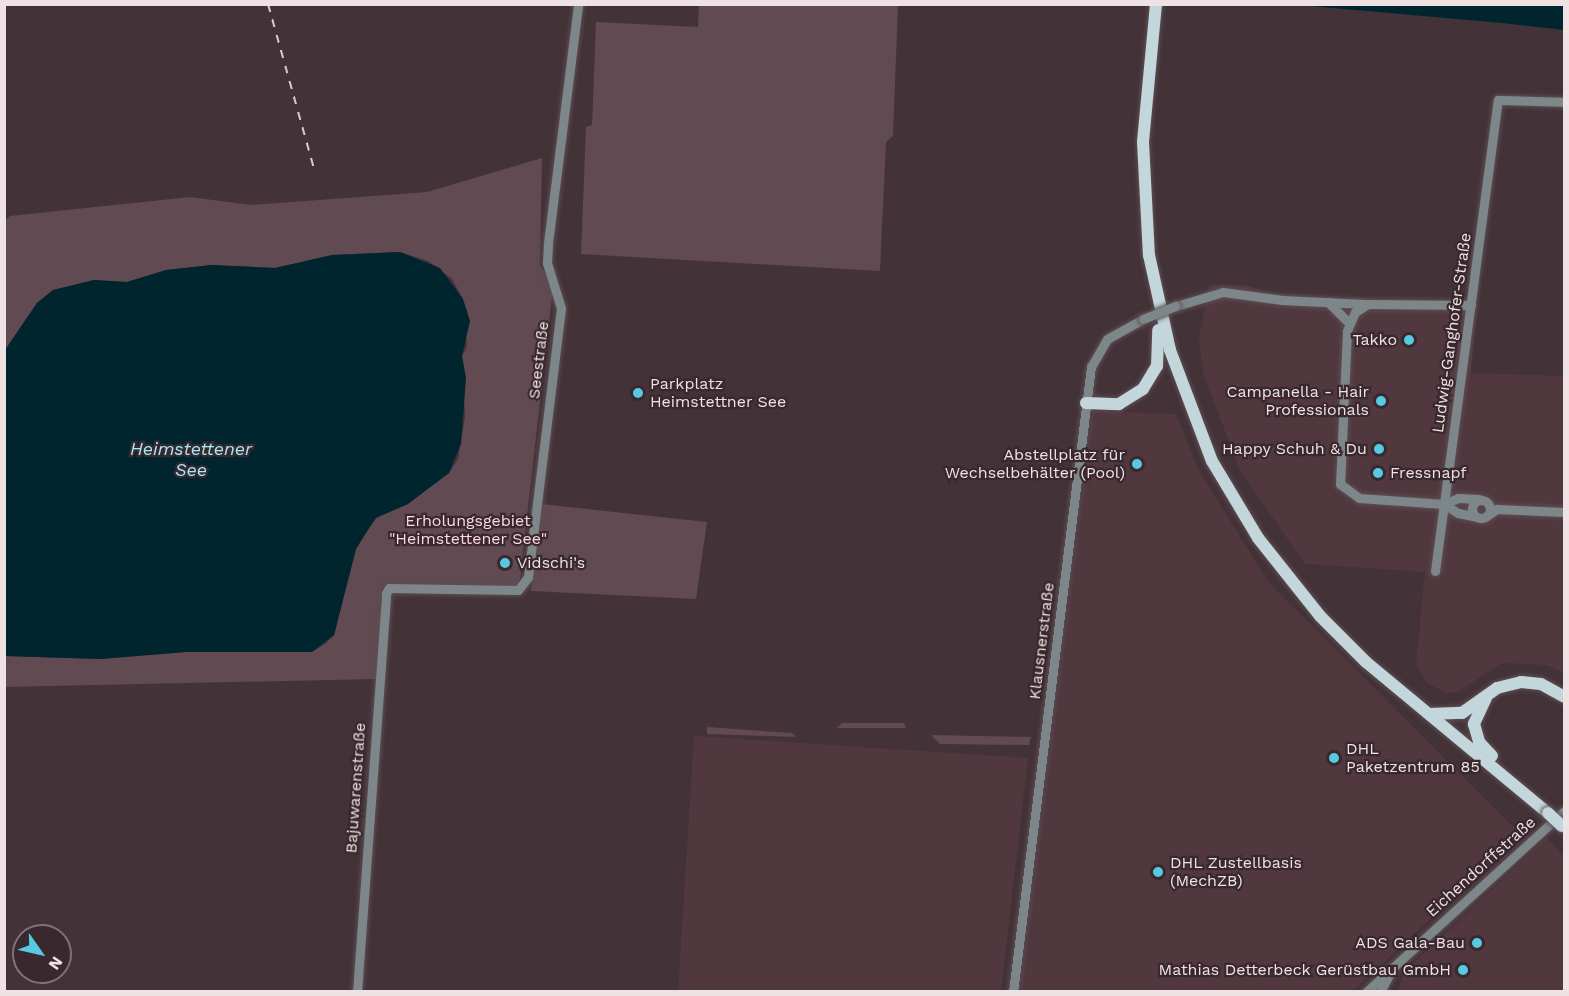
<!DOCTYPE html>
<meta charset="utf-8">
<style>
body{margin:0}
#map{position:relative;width:1569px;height:996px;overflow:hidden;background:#433237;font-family:"Work Sans",sans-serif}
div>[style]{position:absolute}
.built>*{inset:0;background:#51383f}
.green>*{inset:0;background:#614a51}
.water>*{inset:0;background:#00252e}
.roads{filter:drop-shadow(0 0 2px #5e4e53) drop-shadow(0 0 2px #5e4e53)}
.minor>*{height:9px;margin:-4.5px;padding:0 4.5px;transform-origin:4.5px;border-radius:4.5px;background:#7d8789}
.minor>.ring{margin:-4.5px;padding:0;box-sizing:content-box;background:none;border:9px solid #7d8789;border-radius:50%}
.major>*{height:12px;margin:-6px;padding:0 6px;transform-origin:6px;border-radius:6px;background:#c2d6db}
.rail>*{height:2px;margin-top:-1px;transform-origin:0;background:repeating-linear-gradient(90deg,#d8cccf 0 8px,transparent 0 16px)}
.bridges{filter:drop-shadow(0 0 2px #5e4e53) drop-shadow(0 0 2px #5e4e53)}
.minor-bridge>*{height:9px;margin:-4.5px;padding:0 4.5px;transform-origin:4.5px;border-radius:4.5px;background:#7d8789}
.major-bridge>*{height:12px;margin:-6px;padding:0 6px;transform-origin:6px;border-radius:6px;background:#c2d6db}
.dots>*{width:16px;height:16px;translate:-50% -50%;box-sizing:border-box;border:3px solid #39282d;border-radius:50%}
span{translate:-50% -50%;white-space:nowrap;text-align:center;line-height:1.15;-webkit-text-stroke:4.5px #39282d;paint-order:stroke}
.street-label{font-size:16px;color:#eee2e5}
.poi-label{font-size:16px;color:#eee2e5}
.right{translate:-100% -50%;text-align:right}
.left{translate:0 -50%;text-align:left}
.park-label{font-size:16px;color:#fdd6e1}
.water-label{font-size:18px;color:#a2eafc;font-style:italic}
.frame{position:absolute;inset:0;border:6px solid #eee2e5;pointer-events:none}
.north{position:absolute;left:12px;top:924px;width:60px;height:60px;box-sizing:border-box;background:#39282d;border:2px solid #817277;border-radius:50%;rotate:124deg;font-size:16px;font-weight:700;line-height:24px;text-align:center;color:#eee2e5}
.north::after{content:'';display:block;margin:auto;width:21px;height:27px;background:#57c9e2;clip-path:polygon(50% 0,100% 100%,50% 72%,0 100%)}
</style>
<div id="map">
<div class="built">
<i style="clip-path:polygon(1209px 285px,1245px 285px,1268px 293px,1331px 297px,1477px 302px,1471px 373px,1564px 376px,1564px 673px,1547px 665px,1502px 663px,1456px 693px,1444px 692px,1427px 683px,1416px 664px,1425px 572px,1305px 564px,1241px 472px,1204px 377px,1199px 339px)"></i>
<i style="clip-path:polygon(1093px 411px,1176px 414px,1198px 469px,1269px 583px,1521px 835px,1356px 988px,1346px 992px,1020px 991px)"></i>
<i style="clip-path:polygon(694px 736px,1028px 758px,1001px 991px,678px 991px)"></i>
<i style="clip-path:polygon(1547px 838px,1564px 857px,1564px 991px,1398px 991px,1403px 973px)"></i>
</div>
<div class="green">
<i style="clip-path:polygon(699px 5px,898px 5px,893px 136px,886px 142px,880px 271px,581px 254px,586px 127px,592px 125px,596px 22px,698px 27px)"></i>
<i style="clip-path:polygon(542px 158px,540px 265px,553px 287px,519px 587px,385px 585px,376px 679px,5px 687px,5px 656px,100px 659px,186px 652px,312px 652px,325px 644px,334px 635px,356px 549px,376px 518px,449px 473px,458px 459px,465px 417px,462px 356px,467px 347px,463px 299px,452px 279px,428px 261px,400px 252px,332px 255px,275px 268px,212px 265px,166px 270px,127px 282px,94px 280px,53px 290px,37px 303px,5px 350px,4px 222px,10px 216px,190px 197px,251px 205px,427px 192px)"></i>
<i style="clip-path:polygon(541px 504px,707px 522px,696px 599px,531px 591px)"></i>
<i style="clip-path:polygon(842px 723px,904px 723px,906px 728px,837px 728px)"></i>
<i style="clip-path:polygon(707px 727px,792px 733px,796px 737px,707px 734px)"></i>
<i style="clip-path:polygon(931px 735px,1031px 737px,1029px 745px,940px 744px)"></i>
</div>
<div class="water">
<i style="clip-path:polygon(1299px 5px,1564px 5px,1564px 30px,1502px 23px)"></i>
<i style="clip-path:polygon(400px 252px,440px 268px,463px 299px,470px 321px,462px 356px,466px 378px,461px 444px,449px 473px,408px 504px,376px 518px,367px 531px,356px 549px,334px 635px,312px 652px,186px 652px,100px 659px,5px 656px,5px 350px,37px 303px,53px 290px,94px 280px,127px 282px,166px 270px,212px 265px,275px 268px,332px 255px)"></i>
</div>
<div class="roads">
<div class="minor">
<i style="left:1328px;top:302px;width:30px;rotate:45deg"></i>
<i style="left:1471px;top:305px;width:103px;rotate:-179.4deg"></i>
<i style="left:1368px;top:304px;width:15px;rotate:148deg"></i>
<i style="left:1355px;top:312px;width:21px;rotate:113deg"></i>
<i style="left:1347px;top:331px;width:153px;rotate:92.6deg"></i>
<i style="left:1340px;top:484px;width:24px;rotate:36deg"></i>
<i style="left:1359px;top:498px;width:85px;rotate:4deg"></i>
<i style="left:1444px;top:504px;width:15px;rotate:-23deg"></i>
<i style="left:1458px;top:498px;width:21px;rotate:3deg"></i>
<i style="left:1176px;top:306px;width:49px;rotate:-16.6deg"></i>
<i style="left:1223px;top:292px;width:60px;rotate:7.7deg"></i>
<i style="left:1282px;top:300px;width:83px;rotate:2.8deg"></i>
<i class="ring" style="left:1472px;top:500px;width:9px;height:9px"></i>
<i style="left:1444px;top:504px;width:17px;rotate:33deg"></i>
<i style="left:1458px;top:513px;width:19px;rotate:12deg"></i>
<i style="left:1488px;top:515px;width:11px;rotate:-34deg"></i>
<i style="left:1497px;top:509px;width:67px;rotate:2.6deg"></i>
<i style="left:1435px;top:571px;width:475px;rotate:-82.4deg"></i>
<i style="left:1498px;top:100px;width:66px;rotate:1.7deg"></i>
<i style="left:357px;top:992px;width:400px;rotate:-85.8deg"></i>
<i style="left:386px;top:593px;width:6px;rotate:-59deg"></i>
<i style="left:389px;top:588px;width:129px;rotate:0.9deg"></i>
<i style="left:518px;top:590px;width:16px;rotate:-52deg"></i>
<i style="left:528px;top:577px;width:271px;rotate:-83deg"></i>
<i style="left:561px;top:308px;width:47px;rotate:-107.3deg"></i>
<i style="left:547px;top:263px;width:20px;rotate:-87deg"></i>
<i style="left:548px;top:243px;width:241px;rotate:-82.8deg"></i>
<i style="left:1013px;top:992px;width:630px;rotate:-82.89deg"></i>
<i style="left:1091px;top:367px;width:32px;rotate:-60deg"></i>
<i style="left:1107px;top:339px;width:41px;rotate:-29.1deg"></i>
<i style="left:1366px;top:992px;width:268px;rotate:-42.4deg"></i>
<i style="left:1380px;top:992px;width:21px;rotate:-62deg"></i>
</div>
<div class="major">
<i style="left:1156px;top:4px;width:139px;rotate:95.4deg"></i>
<i style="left:1143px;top:142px;width:113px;rotate:87deg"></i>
<i style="left:1149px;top:255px;width:97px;rotate:77.5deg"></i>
<i style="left:1170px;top:350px;width:119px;rotate:69.3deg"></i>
<i style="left:1212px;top:461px;width:90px;rotate:59.1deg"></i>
<i style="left:1258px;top:538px;width:100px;rotate:51.5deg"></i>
<i style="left:1320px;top:616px;width:65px;rotate:45deg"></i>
<i style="left:1366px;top:662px;width:236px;rotate:39.7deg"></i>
<i style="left:1086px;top:403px;width:33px;rotate:2deg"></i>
<i style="left:1119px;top:404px;width:28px;rotate:-32deg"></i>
<i style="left:1143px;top:389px;width:27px;rotate:-59deg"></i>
<i style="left:1157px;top:366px;width:36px;rotate:-88deg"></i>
<i style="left:1486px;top:698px;width:29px;rotate:115deg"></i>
<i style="left:1474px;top:724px;width:19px;rotate:74deg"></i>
<i style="left:1479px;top:742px;width:19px;rotate:47deg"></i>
<i style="left:1429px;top:714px;width:33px;rotate:-2deg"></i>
<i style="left:1462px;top:713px;width:43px;rotate:-35.5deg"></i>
<i style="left:1497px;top:688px;width:25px;rotate:-14deg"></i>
<i style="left:1521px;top:682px;width:20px;rotate:6deg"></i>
<i style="left:1541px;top:684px;width:26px;rotate:29deg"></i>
</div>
</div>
<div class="rail">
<i style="left:268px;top:4px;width:174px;rotate:74.4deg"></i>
</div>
<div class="bridges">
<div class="minor-bridge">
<i style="left:1143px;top:319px;width:35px;rotate:-22deg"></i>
</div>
<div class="major-bridge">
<i style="left:1548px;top:813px;width:19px;rotate:43deg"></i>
</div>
</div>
<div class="dots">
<i style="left:1409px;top:340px;background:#57c9e2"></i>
<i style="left:638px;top:393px;background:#57c9e2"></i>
<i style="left:1381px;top:401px;background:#57c9e2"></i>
<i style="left:1379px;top:449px;background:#57c9e2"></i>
<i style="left:1137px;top:464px;background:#57c9e2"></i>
<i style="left:1378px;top:473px;background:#57c9e2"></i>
<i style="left:505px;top:563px;background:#57c9e2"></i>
<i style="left:1334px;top:758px;background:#57c9e2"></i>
<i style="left:1158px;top:872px;background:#57c9e2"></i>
<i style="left:1477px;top:943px;background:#57c9e2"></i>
<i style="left:1463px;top:970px;background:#57c9e2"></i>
</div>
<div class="street-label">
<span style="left:1452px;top:333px;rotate:-82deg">Ludwig-Ganghofer-Straße</span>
<span style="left:539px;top:360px;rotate:-83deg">Seestraße</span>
<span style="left:1042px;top:641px;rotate:-83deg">Klausnerstraße</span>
<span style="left:356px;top:788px;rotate:-86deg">Bajuwarenstraße</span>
<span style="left:1481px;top:867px;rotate:-42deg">Eichendorffstraße</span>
</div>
<div class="poi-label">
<span class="right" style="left:1397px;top:340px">Takko</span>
<span class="left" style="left:650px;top:393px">Parkplatz<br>Heimstettner See</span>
<span class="right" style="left:1369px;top:401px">Campanella - Hair<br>Professionals</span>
<span class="right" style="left:1367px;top:449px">Happy Schuh &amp; Du</span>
<span class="right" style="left:1125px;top:464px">Abstellplatz für<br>Wechselbehälter (Pool)</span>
<span class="left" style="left:1390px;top:473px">Fressnapf</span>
<span class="left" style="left:517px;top:563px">Vidschi's</span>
<span class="left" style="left:1346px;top:758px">DHL<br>Paketzentrum 85</span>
<span class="left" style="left:1170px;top:872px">DHL Zustellbasis<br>(MechZB)</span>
<span class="right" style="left:1465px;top:943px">ADS Gala-Bau</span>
<span class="right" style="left:1451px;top:970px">Mathias Detterbeck Gerüstbau GmbH</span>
</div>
<div class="park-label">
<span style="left:468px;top:530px">Erholungsgebiet<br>"Heimstettener See"</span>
</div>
<div class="water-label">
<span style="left:191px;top:460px">Heimstettener<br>See</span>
</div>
<div class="frame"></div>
<div class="north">N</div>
</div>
